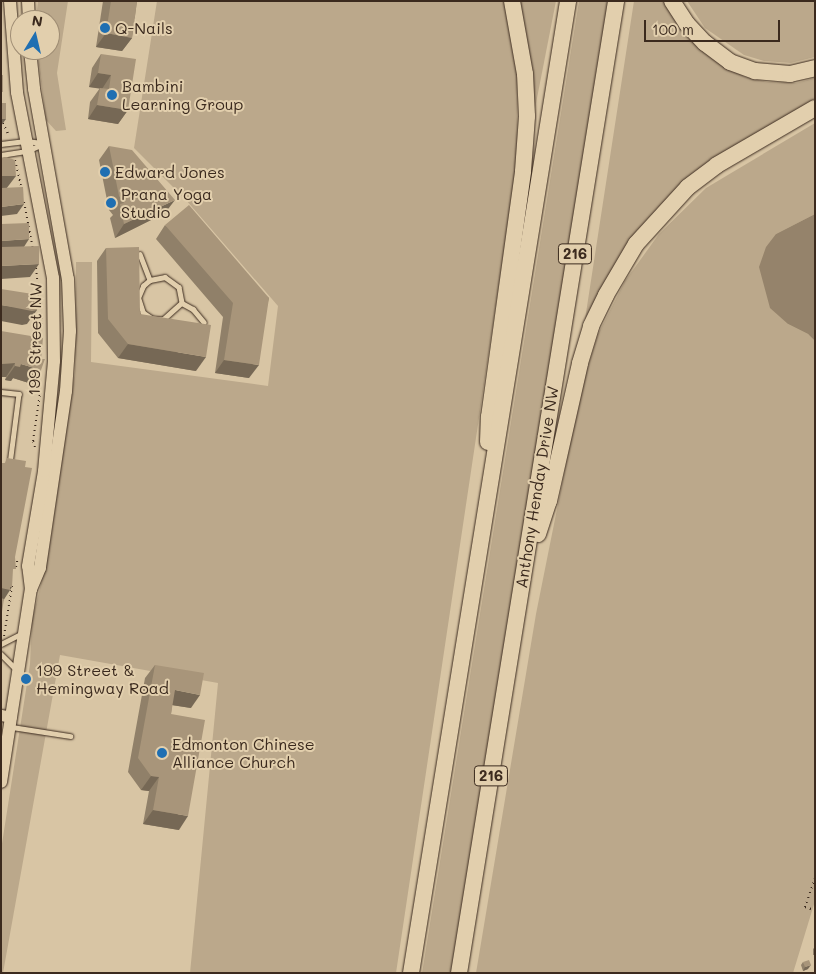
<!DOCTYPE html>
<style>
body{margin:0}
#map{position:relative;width:816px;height:974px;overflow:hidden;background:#d8c5a4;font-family:Mali,sans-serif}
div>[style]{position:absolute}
.green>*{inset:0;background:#bba88b}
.water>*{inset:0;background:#95836b}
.path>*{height:2px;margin-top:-1px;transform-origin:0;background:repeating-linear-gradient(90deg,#3b2a1e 0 1px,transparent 0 5px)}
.roads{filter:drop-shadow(0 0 1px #3b2a1e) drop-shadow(0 0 1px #3b2a1e)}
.service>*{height:4.5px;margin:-2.25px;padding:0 2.25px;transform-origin:2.25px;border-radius:2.25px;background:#e2cfad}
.tertiary>*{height:11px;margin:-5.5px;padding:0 5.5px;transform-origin:5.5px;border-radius:5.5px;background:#e2cfad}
.secondary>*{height:12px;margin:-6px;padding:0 6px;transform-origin:6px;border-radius:6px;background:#e2cfad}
.motorway>*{height:16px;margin:-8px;padding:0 8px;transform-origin:8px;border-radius:8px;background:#e2cfad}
.wall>*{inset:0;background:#908069}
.shaded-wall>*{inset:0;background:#766855}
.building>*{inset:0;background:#a8957a}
.dots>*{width:14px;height:14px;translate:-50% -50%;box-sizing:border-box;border:2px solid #e2cfad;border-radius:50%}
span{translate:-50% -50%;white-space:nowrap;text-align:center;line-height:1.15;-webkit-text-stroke:4px #e2cfad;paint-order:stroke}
.shield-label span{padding:1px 4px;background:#e2cfad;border:1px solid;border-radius:4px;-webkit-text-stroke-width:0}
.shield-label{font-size:15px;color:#3b2a1e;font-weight:700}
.poi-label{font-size:16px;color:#3b2a1e}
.left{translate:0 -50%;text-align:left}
.street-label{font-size:16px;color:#3b2a1e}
.frame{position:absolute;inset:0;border:2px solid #3b2a1e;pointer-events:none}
.north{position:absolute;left:10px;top:10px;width:50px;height:50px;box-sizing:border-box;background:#e2cfad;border:1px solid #9f8d74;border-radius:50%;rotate:9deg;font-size:14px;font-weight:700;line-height:20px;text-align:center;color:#3b2a1e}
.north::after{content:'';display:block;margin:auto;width:18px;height:22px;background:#1f6fb2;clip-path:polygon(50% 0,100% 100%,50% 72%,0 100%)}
.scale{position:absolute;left:644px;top:20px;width:136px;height:22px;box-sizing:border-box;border:2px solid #3b2a1e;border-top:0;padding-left:6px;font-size:15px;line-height:18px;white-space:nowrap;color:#3b2a1e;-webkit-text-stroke:4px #e2cfad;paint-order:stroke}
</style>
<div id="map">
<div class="green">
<i style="clip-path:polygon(38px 1px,68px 1px,57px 73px,66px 130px,56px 131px,46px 120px,37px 50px,50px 50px,50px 20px,36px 20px)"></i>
<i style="clip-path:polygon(157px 1px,504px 1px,517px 71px,518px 157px,396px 973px,190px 973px,218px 683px,60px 655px,3px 973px,1px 973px,1px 850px,30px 664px,32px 620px,48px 556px,75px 371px,76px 262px,92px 262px,91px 362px,268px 386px,278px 306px,186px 200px,134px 148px)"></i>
<i style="clip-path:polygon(518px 1px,556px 1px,528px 144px)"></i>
<i style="clip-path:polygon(579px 1px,609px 1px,451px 973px,422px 973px)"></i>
<i style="clip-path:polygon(634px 1px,666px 1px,685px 35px,712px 58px,745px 77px,768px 82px,796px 83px,815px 78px,815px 100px,681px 188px,582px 339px)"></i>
<i style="clip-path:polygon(687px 1px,815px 1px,815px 57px,791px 63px,764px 61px,744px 55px,705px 28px)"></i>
<i style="clip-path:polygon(815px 123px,815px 214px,776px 234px,788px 324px,808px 334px,815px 341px,815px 901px,793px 973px,476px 973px,536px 614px,581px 389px,598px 334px,625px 281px,659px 234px,706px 188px)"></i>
</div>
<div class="water">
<i style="clip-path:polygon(815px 214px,815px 341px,808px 334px,788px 324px,770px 308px,759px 267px,766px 247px,776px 234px)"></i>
</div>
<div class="path">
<i style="left:3px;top:123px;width:14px;rotate:65deg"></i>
<i style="left:15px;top:160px;width:28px;rotate:77deg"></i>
<i style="left:24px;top:202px;width:48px;rotate:79.2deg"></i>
<i style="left:36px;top:268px;width:58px;rotate:84.1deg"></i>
<i style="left:35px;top:447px;width:6px;rotate:-108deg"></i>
<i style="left:33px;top:441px;width:49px;rotate:-81.7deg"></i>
<i style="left:16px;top:567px;width:10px;rotate:-79deg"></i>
<i style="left:4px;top:636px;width:51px;rotate:-80.9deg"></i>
<i style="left:815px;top:878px;width:31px;rotate:109deg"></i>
<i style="left:805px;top:907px;width:10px;rotate:17deg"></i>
</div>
<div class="roads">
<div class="service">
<i style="left:1px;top:144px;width:24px;rotate:-7deg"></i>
<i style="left:25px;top:141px;width:18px;rotate:6deg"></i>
<i style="left:1px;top:155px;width:26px;rotate:-9deg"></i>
<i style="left:27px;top:151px;width:17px;rotate:-24deg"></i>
<i style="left:140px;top:254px;width:28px;rotate:69deg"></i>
<i style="left:165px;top:277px;width:17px;rotate:36deg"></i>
<i style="left:179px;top:287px;width:16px;rotate:79deg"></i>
<i style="left:182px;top:303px;width:25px;rotate:138deg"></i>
<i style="left:163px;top:320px;width:11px;rotate:-175deg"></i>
<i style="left:152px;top:319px;width:11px;rotate:-146deg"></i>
<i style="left:143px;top:313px;width:16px;rotate:-108deg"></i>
<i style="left:138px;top:298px;width:13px;rotate:-67deg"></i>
<i style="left:143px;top:286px;width:9px;rotate:-41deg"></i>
<i style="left:150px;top:280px;width:15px;rotate:-11deg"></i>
<i style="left:182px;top:303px;width:13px;rotate:29deg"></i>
<i style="left:193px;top:309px;width:17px;rotate:50deg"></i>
<i style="left:1px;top:392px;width:18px;rotate:6deg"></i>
<i style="left:19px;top:394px;width:71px;rotate:97.3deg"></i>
<i style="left:1px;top:644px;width:25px;rotate:-27deg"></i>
<i style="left:1px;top:654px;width:21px;rotate:45deg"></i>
<i style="left:12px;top:727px;width:59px;rotate:8.8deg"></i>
</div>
<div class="tertiary">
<i style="left:1px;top:715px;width:10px;rotate:11deg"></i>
</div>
<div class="secondary">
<i style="left:28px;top:1px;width:19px;rotate:87deg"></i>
<i style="left:30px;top:50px;width:39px;rotate:84deg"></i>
<i style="left:34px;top:89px;width:193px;rotate:79.9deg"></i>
<i style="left:68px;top:279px;width:52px;rotate:87.8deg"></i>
<i style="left:70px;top:331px;width:60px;rotate:93.8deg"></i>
<i style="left:66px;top:391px;width:179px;rotate:98.4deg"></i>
<i style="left:40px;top:568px;width:23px;rotate:113deg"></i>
<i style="left:1px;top:782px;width:195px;rotate:-81.2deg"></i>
<i style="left:31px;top:589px;width:23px;rotate:-97deg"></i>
<i style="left:28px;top:566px;width:96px;rotate:-80.4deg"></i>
<i style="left:44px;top:471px;width:110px;rotate:-84.8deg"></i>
<i style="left:54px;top:361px;width:83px;rotate:-90.7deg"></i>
<i style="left:53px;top:278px;width:189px;rotate:-101deg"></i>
<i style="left:17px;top:92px;width:91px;rotate:-94.4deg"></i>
</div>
<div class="motorway">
<i style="left:672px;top:1px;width:27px;rotate:57deg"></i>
<i style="left:687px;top:24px;width:26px;rotate:47deg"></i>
<i style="left:705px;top:43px;width:31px;rotate:37deg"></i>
<i style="left:730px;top:62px;width:27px;rotate:20deg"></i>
<i style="left:755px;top:71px;width:35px;rotate:5deg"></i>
<i style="left:790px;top:74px;width:26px;rotate:-13deg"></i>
<i style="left:488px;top:442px;width:25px;rotate:-88deg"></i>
<i style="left:489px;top:417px;width:248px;rotate:-82.1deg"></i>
<i style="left:523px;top:171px;width:55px;rotate:-85.8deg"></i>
<i style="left:527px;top:116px;width:42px;rotate:-92.7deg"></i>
<i style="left:525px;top:74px;width:74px;rotate:-100.1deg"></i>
<i style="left:538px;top:534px;width:35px;rotate:-72deg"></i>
<i style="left:549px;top:501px;width:141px;rotate:-77.3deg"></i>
<i style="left:580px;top:363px;width:39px;rotate:-73deg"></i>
<i style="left:591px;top:326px;width:34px;rotate:-64deg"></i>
<i style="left:606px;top:295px;width:59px;rotate:-59.5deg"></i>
<i style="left:636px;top:244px;width:77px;rotate:-47.6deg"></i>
<i style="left:688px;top:187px;width:36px;rotate:-37deg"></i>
<i style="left:717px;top:165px;width:113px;rotate:-30.2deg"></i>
<i style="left:411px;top:973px;width:985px;rotate:-80.82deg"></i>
<i style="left:459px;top:973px;width:985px;rotate:-80.82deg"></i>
</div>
</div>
<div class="wall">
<i style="clip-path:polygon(103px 1px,137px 1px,132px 38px,122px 51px,96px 47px)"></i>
<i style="clip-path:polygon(101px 54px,128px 110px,118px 124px,88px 119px,90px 102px,100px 88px,89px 87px,92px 68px)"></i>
<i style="clip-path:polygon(109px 146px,165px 213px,115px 238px,110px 218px,113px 215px,109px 210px,99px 160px)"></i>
<i style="clip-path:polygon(165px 225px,269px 298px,249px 378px,215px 373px,223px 317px,156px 239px)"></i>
<i style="clip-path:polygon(106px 248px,140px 314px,196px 371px,118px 358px,98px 333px,97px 261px)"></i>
<i style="clip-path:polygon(1px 331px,32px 384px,13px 378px,11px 381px,5px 380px,6px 377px,1px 377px)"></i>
<i style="clip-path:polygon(155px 665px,191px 708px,172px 705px,171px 714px,179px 830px,143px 824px,149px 791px,141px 790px,128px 772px,145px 678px)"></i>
<i style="clip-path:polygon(815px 947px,815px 955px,813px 955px,813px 949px)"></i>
<i style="clip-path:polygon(803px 962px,808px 969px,803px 971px,801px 965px)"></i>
</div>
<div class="shaded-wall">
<i style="clip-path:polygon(106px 33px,132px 38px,122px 51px,96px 47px)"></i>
<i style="clip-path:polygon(98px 73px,111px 75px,102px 89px,89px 87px)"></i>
<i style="clip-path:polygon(97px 105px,128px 110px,118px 124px,88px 119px)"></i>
<i style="clip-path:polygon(1px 119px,6px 119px,1px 126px)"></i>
<i style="clip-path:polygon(1px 176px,16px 176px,6px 189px,1px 190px)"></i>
<i style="clip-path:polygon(175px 200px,165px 213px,115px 238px,124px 224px)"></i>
<i style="clip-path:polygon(24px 204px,17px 214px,1px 216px,1px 207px)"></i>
<i style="clip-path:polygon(29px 239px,22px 250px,1px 251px,1px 241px)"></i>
<i style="clip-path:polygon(39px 264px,30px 277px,1px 279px,1px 266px)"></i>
<i style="clip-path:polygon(1px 305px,37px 310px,27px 324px,22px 325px,1px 321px)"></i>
<i style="clip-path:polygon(128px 344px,206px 357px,196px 371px,118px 358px)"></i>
<i style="clip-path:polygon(224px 360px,259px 365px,249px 378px,215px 373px)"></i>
<i style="clip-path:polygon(15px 363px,6px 377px,1px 377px,1px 364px)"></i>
<i style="clip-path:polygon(21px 364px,41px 370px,32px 384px,13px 378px,11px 381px,5px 380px,15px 366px)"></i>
<i style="clip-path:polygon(10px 587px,12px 587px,3px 601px,1px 602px,1px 588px)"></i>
<i style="clip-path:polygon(175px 690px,200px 695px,191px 708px,165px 704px)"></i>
<i style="clip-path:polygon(151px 776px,159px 777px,149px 791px,141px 790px)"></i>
<i style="clip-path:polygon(153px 810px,188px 816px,179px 830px,143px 824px)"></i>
<i style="clip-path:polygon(811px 965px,808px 969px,803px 971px,805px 967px)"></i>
</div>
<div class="building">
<i style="clip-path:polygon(111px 1px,137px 1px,132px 38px,106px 33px)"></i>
<i style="clip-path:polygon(101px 54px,136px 59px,128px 110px,97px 105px,100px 88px,109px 89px,111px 75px,98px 73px)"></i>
<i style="clip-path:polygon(1px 75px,3px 75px,3px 92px,1px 92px)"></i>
<i style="clip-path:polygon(1px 103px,6px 103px,6px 119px,1px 119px)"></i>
<i style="clip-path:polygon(109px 146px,132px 150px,175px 200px,124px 224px,120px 204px,124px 203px,119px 196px)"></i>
<i style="clip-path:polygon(6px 157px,15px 160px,16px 176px,1px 176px,1px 158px)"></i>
<i style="clip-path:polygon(23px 187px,24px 204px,1px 207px,1px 188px)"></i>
<i style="clip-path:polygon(189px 205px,269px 298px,259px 365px,224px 360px,233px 303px,165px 225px)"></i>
<i style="clip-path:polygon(29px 223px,29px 239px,1px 241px,1px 224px)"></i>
<i style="clip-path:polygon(39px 246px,39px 264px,1px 266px,1px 247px)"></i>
<i style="clip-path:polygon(139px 247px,140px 314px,211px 325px,206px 357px,128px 344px,108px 319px,106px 248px)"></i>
<i style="clip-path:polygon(1px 289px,39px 295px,37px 310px,32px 311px,1px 305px)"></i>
<i style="clip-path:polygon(1px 331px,43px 338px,41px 359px,45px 359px,41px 370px,21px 364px,20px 367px,15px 366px,15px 363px,1px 364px)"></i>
<i style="clip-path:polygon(7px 458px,26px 461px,25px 467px,32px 468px,15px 557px,16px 569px,13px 569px,12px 587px,10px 587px,10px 590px,1px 588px,1px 463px,5px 463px)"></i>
<i style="clip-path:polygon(1px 598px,4px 599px,1px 618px)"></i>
<i style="clip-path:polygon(155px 665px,204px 673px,200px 695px,175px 690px,171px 714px,205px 720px,188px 816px,153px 810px,159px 777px,151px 776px,138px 758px)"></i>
<i style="clip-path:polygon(809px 960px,811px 965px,805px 967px,803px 962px)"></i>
</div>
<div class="dots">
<i style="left:105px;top:28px;background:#1f6fb2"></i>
<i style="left:112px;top:95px;background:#1f6fb2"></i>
<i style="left:105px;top:172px;background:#1f6fb2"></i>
<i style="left:111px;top:203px;background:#1f6fb2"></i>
<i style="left:26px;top:679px;background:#1f6fb2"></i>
<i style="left:162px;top:753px;background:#1f6fb2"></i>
</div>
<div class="shield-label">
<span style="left:575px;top:254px">216</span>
<span style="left:491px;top:776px">216</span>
</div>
<div class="poi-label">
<span class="left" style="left:115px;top:28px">Q-Nails</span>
<span class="left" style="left:122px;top:95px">Bambini<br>Learning Group</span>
<span class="left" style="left:115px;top:172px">Edward Jones</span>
<span class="left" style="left:121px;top:203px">Prana Yoga<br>Studio</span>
<span class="left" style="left:36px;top:679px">199 Street &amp;<br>Hemingway Road</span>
<span class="left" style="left:172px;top:753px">Edmonton Chinese<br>Alliance Church</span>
</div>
<div class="street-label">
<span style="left:35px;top:339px;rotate:-89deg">199 Street NW</span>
<span style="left:537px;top:487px;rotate:-81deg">Anthony Henday Drive NW</span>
</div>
<div class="frame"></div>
<div class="north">N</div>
<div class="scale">100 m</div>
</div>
